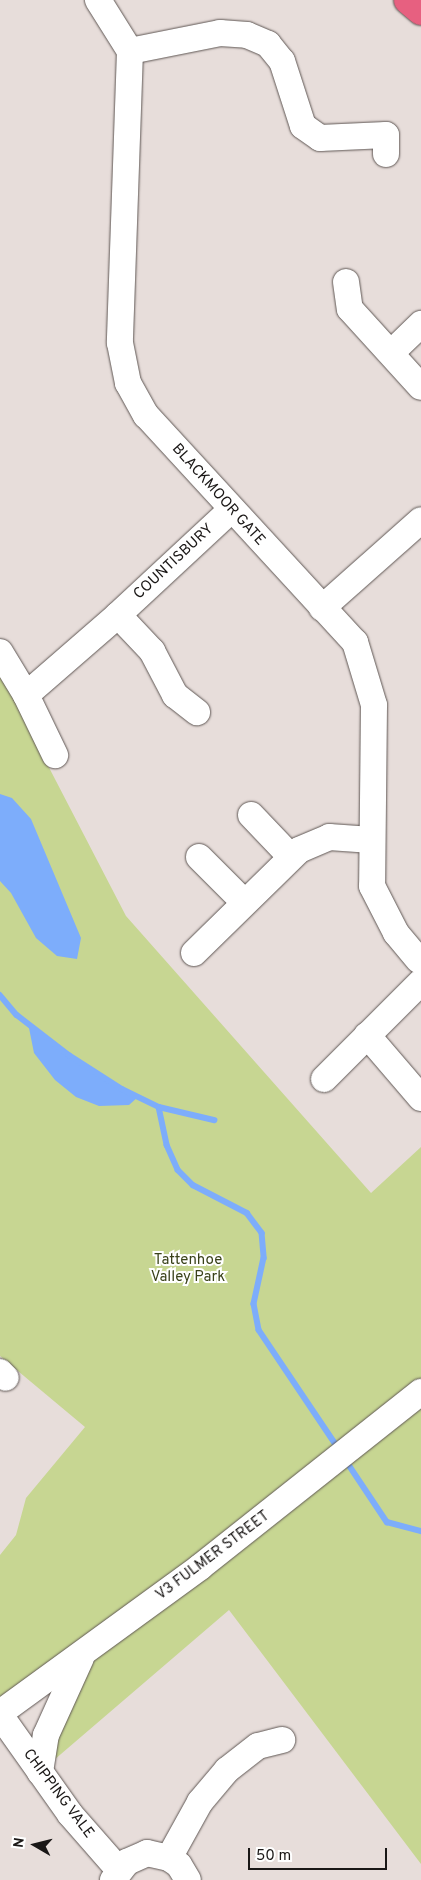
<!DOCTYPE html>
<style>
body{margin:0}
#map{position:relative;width:421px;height:1880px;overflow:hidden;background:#e7ddda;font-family:Overpass,sans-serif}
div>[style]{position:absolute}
.green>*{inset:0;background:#c7d692}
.water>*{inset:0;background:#7dadfb}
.stream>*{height:5.5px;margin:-2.75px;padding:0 2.75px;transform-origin:2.75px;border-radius:2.75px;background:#7dadfb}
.roads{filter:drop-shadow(0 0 1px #5f5754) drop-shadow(0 0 1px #5f5754)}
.minor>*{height:26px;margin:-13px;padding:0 13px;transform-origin:13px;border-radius:13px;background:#fff}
.highway>*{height:28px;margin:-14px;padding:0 14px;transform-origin:14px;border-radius:14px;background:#e76080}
span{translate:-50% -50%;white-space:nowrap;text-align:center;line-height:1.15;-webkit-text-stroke:4px #fff;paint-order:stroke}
.street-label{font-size:15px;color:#1a1716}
.park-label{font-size:15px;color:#394119}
.north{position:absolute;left:10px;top:1820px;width:50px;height:50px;-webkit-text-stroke:4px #fff;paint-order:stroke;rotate:278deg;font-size:14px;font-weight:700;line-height:20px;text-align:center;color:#1a1716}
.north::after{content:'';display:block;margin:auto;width:18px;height:22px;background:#1a1716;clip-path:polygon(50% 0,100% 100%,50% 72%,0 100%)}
.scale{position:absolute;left:248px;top:1848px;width:139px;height:22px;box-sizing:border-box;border:2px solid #1a1716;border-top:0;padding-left:6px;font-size:15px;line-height:18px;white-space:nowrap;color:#1a1716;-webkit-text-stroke:4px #fff;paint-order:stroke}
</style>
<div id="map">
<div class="green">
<i style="clip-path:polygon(0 673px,126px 916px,371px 1193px,421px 1147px,421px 1864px,229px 1610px,40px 1772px,81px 1656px,0 1713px,0 1555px,16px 1535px,26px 1498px,85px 1427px,0 1356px)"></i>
</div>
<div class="water">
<i style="clip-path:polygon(0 794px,12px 798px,31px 819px,81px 938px,77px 959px,57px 956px,36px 938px,11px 893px,0 881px)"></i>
<i style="clip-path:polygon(28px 1023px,69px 1055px,138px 1097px,129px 1105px,99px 1106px,76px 1097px,55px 1080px,34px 1053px)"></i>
</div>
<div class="stream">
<i style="left:0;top:995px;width:26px;rotate:50deg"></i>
<i style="left:17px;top:1015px;width:66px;rotate:37.6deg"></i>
<i style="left:69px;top:1055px;width:63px;rotate:32.7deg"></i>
<i style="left:122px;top:1089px;width:41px;rotate:25.9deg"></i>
<i style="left:159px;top:1107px;width:39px;rotate:78deg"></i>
<i style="left:167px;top:1145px;width:27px;rotate:66deg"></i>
<i style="left:178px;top:1170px;width:21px;rotate:45deg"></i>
<i style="left:193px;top:1185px;width:61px;rotate:27.4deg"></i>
<i style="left:247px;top:1213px;width:25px;rotate:53deg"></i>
<i style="left:262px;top:1233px;width:25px;rotate:85deg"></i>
<i style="left:264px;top:1258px;width:47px;rotate:102.3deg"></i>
<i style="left:254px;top:1304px;width:26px;rotate:79deg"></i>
<i style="left:259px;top:1330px;width:143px;rotate:56.1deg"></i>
<i style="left:159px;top:1107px;width:57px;rotate:13.3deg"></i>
<i style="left:345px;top:1459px;width:76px;rotate:56.3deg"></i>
<i style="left:387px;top:1522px;width:35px;rotate:15deg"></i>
</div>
<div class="roads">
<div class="minor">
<i style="left:98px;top:0;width:60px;rotate:57.9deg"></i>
<i style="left:130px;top:51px;width:292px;rotate:92deg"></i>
<i style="left:120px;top:343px;width:41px;rotate:78.7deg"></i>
<i style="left:128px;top:383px;width:37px;rotate:61deg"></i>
<i style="left:146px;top:415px;width:309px;rotate:47.4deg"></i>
<i style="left:355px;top:642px;width:66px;rotate:73.2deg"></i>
<i style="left:374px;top:705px;width:181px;rotate:90.6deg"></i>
<i style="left:372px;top:886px;width:53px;rotate:62.9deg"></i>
<i style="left:396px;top:933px;width:35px;rotate:50deg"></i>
<i style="left:130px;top:51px;width:92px;rotate:-11.3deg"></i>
<i style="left:220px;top:33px;width:27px;rotate:4deg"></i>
<i style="left:247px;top:35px;width:23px;rotate:23deg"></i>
<i style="left:268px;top:44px;width:22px;rotate:51deg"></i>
<i style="left:282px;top:61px;width:68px;rotate:72.1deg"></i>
<i style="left:303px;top:126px;width:21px;rotate:35deg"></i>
<i style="left:320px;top:138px;width:66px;rotate:-2.6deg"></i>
<i style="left:386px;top:135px;width:19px;rotate:90deg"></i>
<i style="left:346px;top:282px;width:27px;rotate:82deg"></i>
<i style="left:350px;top:309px;width:105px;rotate:47.7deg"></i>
<i style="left:391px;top:353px;width:42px;rotate:-44deg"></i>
<i style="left:322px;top:608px;width:132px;rotate:-41.6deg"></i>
<i style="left:118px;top:615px;width:50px;rotate:46.6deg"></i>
<i style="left:152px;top:651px;width:50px;rotate:62.4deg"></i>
<i style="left:175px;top:695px;width:28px;rotate:38deg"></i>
<i style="left:0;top:652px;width:50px;rotate:58.8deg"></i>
<i style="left:26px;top:695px;width:67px;rotate:64.2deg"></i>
<i style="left:26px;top:695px;width:122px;rotate:-41deg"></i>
<i style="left:118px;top:615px;width:154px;rotate:-42.9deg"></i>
<i style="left:251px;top:815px;width:58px;rotate:46.4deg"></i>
<i style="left:199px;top:857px;width:64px;rotate:45deg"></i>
<i style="left:194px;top:953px;width:147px;rotate:-44.4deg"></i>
<i style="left:299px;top:850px;width:33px;rotate:-23deg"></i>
<i style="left:329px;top:837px;width:43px;rotate:4deg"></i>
<i style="left:367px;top:1035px;width:83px;rotate:49.4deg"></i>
<i style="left:324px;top:1079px;width:137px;rotate:-45deg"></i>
<i style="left:0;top:1372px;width:8px;rotate:45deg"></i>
<i style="left:0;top:1713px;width:248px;rotate:-36.1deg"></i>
<i style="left:200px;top:1567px;width:282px;rotate:-38.4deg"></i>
<i style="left:0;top:1715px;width:121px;rotate:54.7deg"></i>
<i style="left:70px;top:1814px;width:74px;rotate:48.8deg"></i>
<i style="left:40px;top:1772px;width:37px;rotate:-81deg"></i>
<i style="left:46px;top:1735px;width:85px;rotate:-65.6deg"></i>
<i style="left:169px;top:1858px;width:64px;rotate:-61deg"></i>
<i style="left:200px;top:1802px;width:42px;rotate:-49.8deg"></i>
<i style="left:227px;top:1770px;width:39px;rotate:-38deg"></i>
<i style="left:258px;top:1746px;width:25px;rotate:-14deg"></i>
<i style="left:113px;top:1880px;width:23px;rotate:-52deg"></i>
<i style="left:127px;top:1862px;width:22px;rotate:-24deg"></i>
<i style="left:147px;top:1853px;width:23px;rotate:13deg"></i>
<i style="left:169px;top:1858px;width:12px;rotate:35deg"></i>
<i style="left:179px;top:1865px;width:17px;rotate:59deg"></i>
</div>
<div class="highway">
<i style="left:408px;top:0;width:17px;rotate:40deg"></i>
</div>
</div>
<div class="street-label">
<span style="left:218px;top:495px;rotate:48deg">BLACKMOOR GATE</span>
<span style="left:174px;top:562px;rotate:-43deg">COUNTISBURY</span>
<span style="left:213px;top:1556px;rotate:-37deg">V3 FULMER STREET</span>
<span style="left:58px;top:1794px;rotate:53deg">CHIPPING VALE</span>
</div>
<div class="park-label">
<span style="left:188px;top:1269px">Tattenhoe<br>Valley Park</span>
</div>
<div class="north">N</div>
<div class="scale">50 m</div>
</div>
